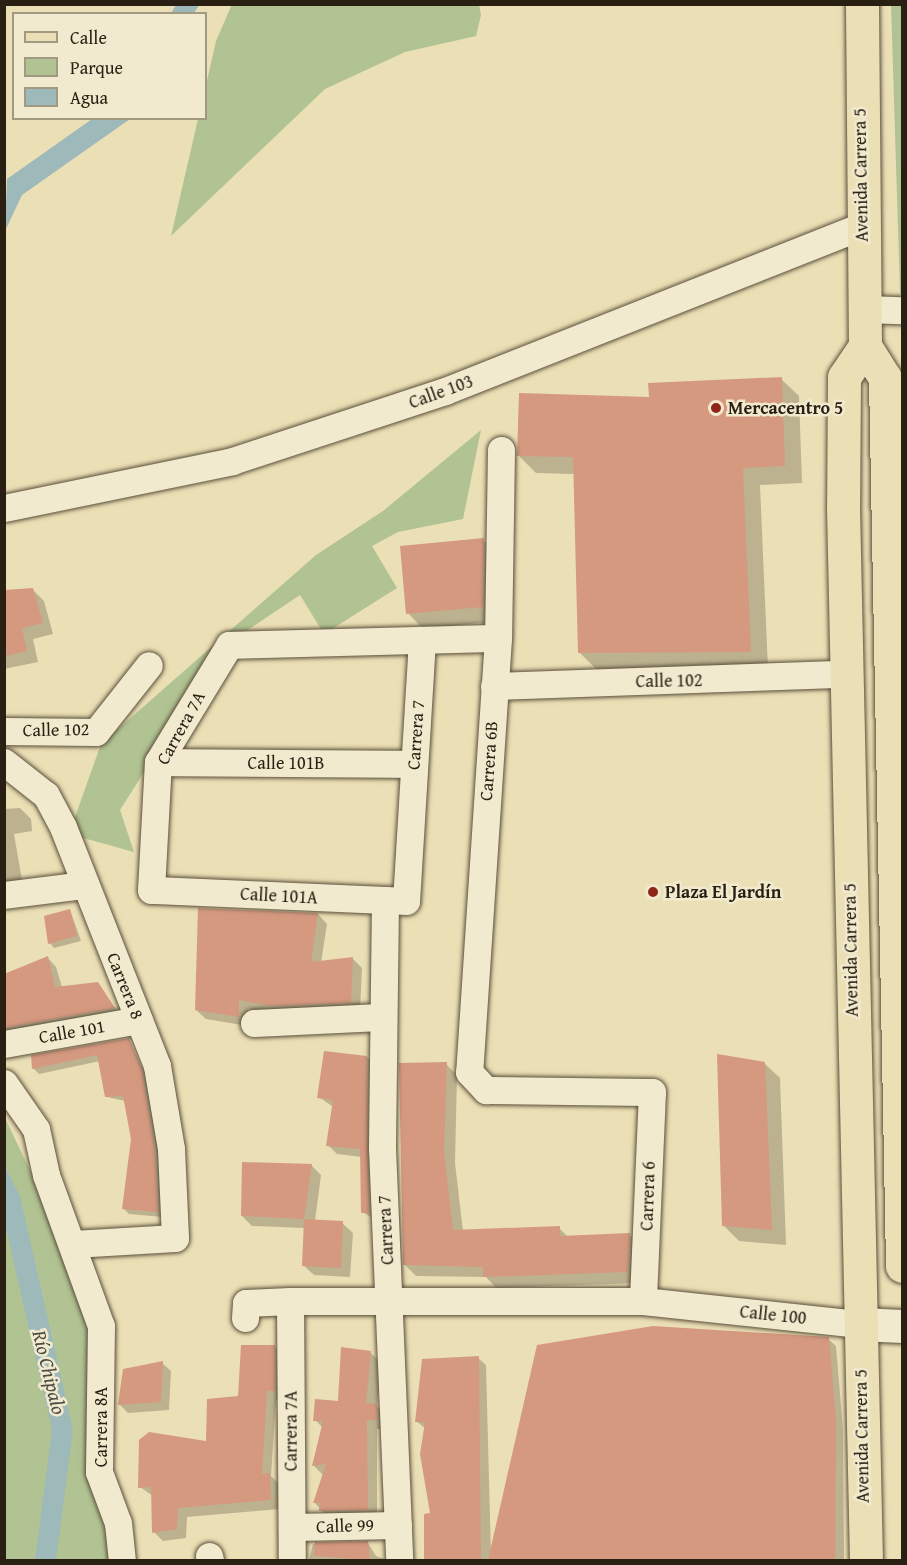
<!DOCTYPE html>
<meta charset="utf-8">
<style>
body{margin:0}
#map{position:relative;width:907px;height:1565px;overflow:hidden;background:#ebdfb5;font-family:"Gentium Book Plus",serif}
div>[style]{position:absolute}
.green>*{inset:0;background:#b1c392}
.water>*{inset:0;background:#9eb9b9}
.shadow>*{inset:0;background:#0003}
.building>*{inset:0;background:#d59980}
.roads{filter:drop-shadow(0 0 2px #5a4f3b) drop-shadow(0 0 2px #5a4f3b)}
.street>*{height:27px;margin:-13.5px;padding:0 13.5px;transform-origin:13.5px;border-radius:13.5px;background:#f2eacf}
.secondary>*{height:33px;margin:-16.5px;padding:0 16.5px;transform-origin:16.5px;border-radius:16.5px;background:#f2eacf}
.primary>*{height:33px;margin:-16.5px;padding:0 16.5px;transform-origin:16.5px;border-radius:16.5px;background:#ebdfb5}
.dots>*{width:16px;height:16px;translate:-50% -50%;box-sizing:border-box;border:3px solid #f2eacf;border-radius:50%}
span{translate:-50% -50%;white-space:nowrap;text-align:center;line-height:1.15;-webkit-text-stroke:5px #f2eacf;paint-order:stroke}
.street-label{font-size:18px;color:#291f12}
.poi-label{font-size:18px;color:#291f12;font-weight:700}
.left{translate:0 -50%;text-align:left}
.water-label{font-size:20px;color:#4c4d44;font-style:italic}
.frame{position:absolute;inset:0;border:6px solid #291f12;pointer-events:none}
.legend{position:absolute;left:12px;top:12px;width:195px;height:108px;box-sizing:border-box;background:#f2eacf;border:2px solid #a29983;margin:0;padding:8px 10px;list-style:none;font-size:18px;color:#291f12}
.legend li{display:flex;align-items:center;gap:12px;height:30px}
.legend b{width:30px;border:2px solid #a29983}
</style>
<div id="map">
<div class="green">
<i style="clip-path:polygon(232px 4px,479px 4px,481px 15px,476px 36px,405px 52px,325px 89px,171px 236px,198px 119px,206px 118px,206px 85px,216px 41px)"></i>
<i style="clip-path:polygon(891px 5px,902px 5px,902px 294px,900px 293px)"></i>
<i style="clip-path:polygon(481px 430px,463px 519px,398px 532px,372px 546px,397px 588px,324px 634px,300px 595px,224px 646px,120px 810px,134px 852px,69px 834px,101px 744px,316px 555px,383px 511px)"></i>
<i style="clip-path:polygon(4px 1116px,73px 1260px,105px 1385px,109px 1560px,5px 1560px)"></i>
</div>
<div class="water">
<i style="clip-path:polygon(176px 5px,176px 4px,199px 5px,194px 13px,171px 13px)"></i>
<i style="clip-path:polygon(92px 119px,130px 119px,22px 195px,5px 231px,7px 179px)"></i>
<i style="clip-path:polygon(4px 1165px,20px 1196px,73px 1430px,56px 1560px,35px 1560px,52px 1430px,5px 1224px)"></i>
</div>
<div class="shadow">
<i style="clip-path:polygon(781px 379px,799px 396px,802px 483px,760px 485px,768px 669px,597px 670px,580px 653px,575px 474px,536px 473px,518px 455px)"></i>
<i style="clip-path:polygon(483px 540px,498px 555px,497px 621px,423px 629px,408px 613px)"></i>
<i style="clip-path:polygon(32px 589px,44px 601px,53px 634px,33px 639px,38px 662px,4px 669px,4px 596px)"></i>
<i style="clip-path:polygon(20px 808px,31px 819px,32px 831px,14px 834px,23px 886px,4px 884px,4px 809px)"></i>
<i style="clip-path:polygon(199px 909px,318px 914px,327px 924px,321px 963px,353px 959px,362px 968px,360px 1011px,282px 1015px,248px 1009px,248px 1026px,206px 1019px,196px 1010px)"></i>
<i style="clip-path:polygon(70px 910px,81px 941px,54px 948px,50px 943px)"></i>
<i style="clip-path:polygon(47px 957px,56px 967px,62px 987px,97px 983px,122px 1018px,4px 1036px,4px 976px)"></i>
<i style="clip-path:polygon(128px 1039px,147px 1077px,160px 1157px,163px 1217px,129px 1214px,124px 1209px,132px 1139px,125px 1101px,107px 1097px,100px 1061px,39px 1074px,33px 1068px)"></i>
<i style="clip-path:polygon(367px 1057px,376px 1066px,378px 1221px,362px 1212px,362px 1157px,337px 1154px,328px 1145px,333px 1107px,319px 1097px)"></i>
<i style="clip-path:polygon(764px 1063px,780px 1078px,786px 1245px,739px 1241px,724px 1226px)"></i>
<i style="clip-path:polygon(446px 1064px,457px 1075px,455px 1163px,463px 1231px,559px 1228px,568px 1237px,629px 1234px,641px 1246px,639px 1283px,496px 1288px,486px 1277px,416px 1276px,404px 1264px)"></i>
<i style="clip-path:polygon(311px 1165px,321px 1175px,315px 1221px,342px 1223px,353px 1233px,350px 1277px,314px 1275px,303px 1265px,305px 1228px,252px 1226px,242px 1216px)"></i>
<i style="clip-path:polygon(828px 1339px,836px 1346px,843px 1430px,844px 1560px,426px 1560px,426px 1515px,431px 1515px,426px 1429px,416px 1421px,478px 1358px,486px 1365px,491px 1554px)"></i>
<i style="clip-path:polygon(274px 1346px,283px 1356px,284px 1400px,276px 1400px,271px 1476px,279px 1484px,280px 1509px,187px 1517px,186px 1538px,163px 1541px,154px 1532px,153px 1496px,140px 1487px,208px 1443px)"></i>
<i style="clip-path:polygon(370px 1352px,381px 1363px,377px 1406px,386px 1416px,387px 1429px,377px 1429px,377px 1519px,330px 1520px,315px 1503px,324px 1476px,314px 1466px,323px 1428px,315px 1420px,339px 1402px)"></i>
<i style="clip-path:polygon(162px 1363px,171px 1371px,169px 1410px,128px 1413px,120px 1405px,125px 1370px)"></i>
<i style="clip-path:polygon(368px 1543px,376px 1556px,388px 1560px,309px 1560px,313px 1544px)"></i>
</div>
<div class="building">
<i style="clip-path:polygon(782px 377px,785px 466px,743px 468px,751px 652px,578px 653px,573px 457px,517px 456px,519px 393px,649px 397px,648px 383px)"></i>
<i style="clip-path:polygon(484px 538px,483px 607px,406px 614px,400px 546px)"></i>
<i style="clip-path:polygon(33px 588px,43px 623px,22px 628px,27px 651px,4px 656px,4px 590px)"></i>
<i style="clip-path:polygon(198px 908px,318px 913px,311px 962px,353px 957px,351px 1003px,271px 1006px,239px 1000px,239px 1017px,195px 1010px)"></i>
<i style="clip-path:polygon(70px 909px,77px 936px,48px 944px,44px 916px)"></i>
<i style="clip-path:polygon(48px 956px,55px 987px,98px 982px,115px 1008px,4px 1028px,4px 974px)"></i>
<i style="clip-path:polygon(129px 1038px,142px 1070px,155px 1151px,158px 1212px,122px 1209px,131px 1139px,123px 1096px,105px 1097px,97px 1055px,32px 1069px,31px 1055px)"></i>
<i style="clip-path:polygon(324px 1051px,367px 1056px,369px 1213px,361px 1213px,360px 1149px,326px 1146px,333px 1100px,317px 1098px)"></i>
<i style="clip-path:polygon(717px 1054px,765px 1062px,772px 1230px,722px 1226px)"></i>
<i style="clip-path:polygon(447px 1062px,444px 1151px,453px 1230px,560px 1226px,560px 1236px,630px 1233px,628px 1272px,483px 1277px,483px 1267px,403px 1265px,399px 1063px)"></i>
<i style="clip-path:polygon(242px 1162px,312px 1164px,304px 1219px,241px 1216px)"></i>
<i style="clip-path:polygon(304px 1219px,343px 1221px,341px 1268px,302px 1266px)"></i>
<i style="clip-path:polygon(653px 1326px,829px 1337px,836px 1421px,835px 1560px,488px 1560px,537px 1345px)"></i>
<i style="clip-path:polygon(241px 1345px,275px 1345px,275px 1391px,267px 1391px,262px 1474px,270px 1473px,271px 1500px,178px 1508px,177px 1529px,152px 1533px,151px 1487px,138px 1488px,139px 1440px,149px 1432px,206px 1441px,207px 1399px,238px 1396px)"></i>
<i style="clip-path:polygon(341px 1347px,371px 1351px,366px 1403px,377px 1404px,377px 1420px,367px 1420px,368px 1510px,319px 1511px,320px 1503px,313px 1503px,326px 1464px,312px 1466px,323px 1421px,313px 1421px,315px 1399px,338px 1401px)"></i>
<i style="clip-path:polygon(479px 1356px,481px 1560px,424px 1560px,424px 1514px,430px 1513px,420px 1454px,425px 1422px,415px 1422px,422px 1359px)"></i>
<i style="clip-path:polygon(163px 1361px,161px 1402px,118px 1405px,123px 1369px)"></i>
<i style="clip-path:polygon(368px 1541px,370px 1560px,314px 1556px,315px 1542px)"></i>
</div>
<div class="roads">
<div class="street">
<i style="left:864px;top:309px;width:38px;rotate:2deg"></i>
<i style="left:501px;top:450px;width:188px;rotate:90.9deg"></i>
<i style="left:498px;top:638px;width:435px;rotate:93.8deg"></i>
<i style="left:469px;top:1072px;width:25px;rotate:47deg"></i>
<i style="left:486px;top:1090px;width:166px;rotate:0.7deg"></i>
<i style="left:652px;top:1092px;width:209px;rotate:92.5deg"></i>
<i style="left:4px;top:508px;width:233px;rotate:-11.6deg"></i>
<i style="left:232px;top:461px;width:224px;rotate:-18.2deg"></i>
<i style="left:445px;top:391px;width:448px;rotate:-21.6deg"></i>
<i style="left:422px;top:640px;width:261px;rotate:93.5deg"></i>
<i style="left:406px;top:901px;width:255px;rotate:-177.5deg"></i>
<i style="left:151px;top:890px;width:128px;rotate:-86.9deg"></i>
<i style="left:158px;top:762px;width:137px;rotate:-58.7deg"></i>
<i style="left:229px;top:645px;width:269px;rotate:-1.5deg"></i>
<i style="left:494px;top:686px;width:350px;rotate:-2deg"></i>
<i style="left:4px;top:731px;width:92px;rotate:0.6deg"></i>
<i style="left:96px;top:732px;width:85px;rotate:-51.7deg"></i>
<i style="left:4px;top:762px;width:53px;rotate:38.2deg"></i>
<i style="left:46px;top:795px;width:36px;rotate:62deg"></i>
<i style="left:63px;top:827px;width:257px;rotate:68.5deg"></i>
<i style="left:157px;top:1066px;width:84px;rotate:80.4deg"></i>
<i style="left:171px;top:1149px;width:89px;rotate:87.4deg"></i>
<i style="left:175px;top:1238px;width:102px;rotate:176.6deg"></i>
<i style="left:158px;top:762px;width:256px;rotate:0.4deg"></i>
<i style="left:4px;top:895px;width:80px;rotate:-7.2deg"></i>
<i style="left:385px;top:900px;width:248px;rotate:90.7deg"></i>
<i style="left:382px;top:1148px;width:412px;rotate:87.6deg"></i>
<i style="left:254px;top:1023px;width:126px;rotate:-2.7deg"></i>
<i style="left:4px;top:1044px;width:137px;rotate:-10.1deg"></i>
<i style="left:4px;top:1083px;width:56px;rotate:55.2deg"></i>
<i style="left:36px;top:1129px;width:47px;rotate:77.7deg"></i>
<i style="left:46px;top:1175px;width:161px;rotate:70deg"></i>
<i style="left:101px;top:1326px;width:146px;rotate:90.8deg"></i>
<i style="left:99px;top:1472px;width:54px;rotate:69.6deg"></i>
<i style="left:118px;top:1523px;width:37px;rotate:84deg"></i>
<i style="left:290px;top:1301px;width:259px;rotate:89.6deg"></i>
<i style="left:245px;top:1318px;width:15px;rotate:-86deg"></i>
<i style="left:246px;top:1303px;width:44px;rotate:-2.6deg"></i>
<i style="left:290px;top:1301px;width:353px"></i>
<i style="left:643px;top:1301px;width:218px;rotate:6.1deg"></i>
<i style="left:292px;top:1527px;width:106px;rotate:-1.1deg"></i>
<i style="left:209px;top:1556px;width:4px;rotate:76deg"></i>
</div>
<div class="secondary">
<i style="left:860px;top:1324px;width:42px;rotate:2.7deg"></i>
</div>
<div class="primary">
<i style="left:862px;top:4px;width:342px;rotate:89.5deg"></i>
<i style="left:865px;top:346px;width:38px;rotate:58deg"></i>
<i style="left:885px;top:378px;width:888px;rotate:88.9deg"></i>
<i style="left:865px;top:346px;width:37px;rotate:124deg"></i>
<i style="left:844px;top:377px;width:130px;rotate:90.4deg"></i>
<i style="left:843px;top:507px;width:1053px;rotate:88.75deg"></i>
</div>
</div>
<div class="dots">
<i style="left:716px;top:408px;background:#8f2418"></i>
<i style="left:653px;top:892px;background:#8f2418"></i>
</div>
<div class="street-label">
<span style="left:861px;top:175px;rotate:-91deg">Avenida Carrera 5</span>
<span style="left:441px;top:392px;rotate:-20deg">Calle 103</span>
<span style="left:669px;top:681px;rotate:-1deg">Calle 102</span>
<span style="left:181px;top:728px;rotate:-61deg">Carrera 7A</span>
<span style="left:56px;top:730px;rotate:-1deg">Calle 102</span>
<span style="left:416px;top:735px;rotate:-86deg">Carrera 7</span>
<span style="left:489px;top:761px;rotate:-86deg">Carrera 6B</span>
<span style="left:286px;top:763px">Calle 101B</span>
<span style="left:279px;top:896px;rotate:3deg">Calle 101A</span>
<span style="left:851px;top:950px;rotate:-91deg">Avenida Carrera 5</span>
<span style="left:125px;top:986px;rotate:68deg">Carrera 8</span>
<span style="left:72px;top:1032px;rotate:-10deg">Calle 101</span>
<span style="left:648px;top:1196px;rotate:-88deg">Carrera 6</span>
<span style="left:386px;top:1230px;rotate:-93deg">Carrera 7</span>
<span style="left:773px;top:1315px;rotate:6deg">Calle 100</span>
<span style="left:101px;top:1427px;rotate:-90deg">Carrera 8A</span>
<span style="left:291px;top:1431px;rotate:-90deg">Carrera 7A</span>
<span style="left:862px;top:1436px;rotate:-91deg">Avenida Carrera 5</span>
<span style="left:345px;top:1526px;rotate:-2deg">Calle 99</span>
</div>
<div class="poi-label">
<span class="left" style="left:728px;top:408px">Mercacentro 5</span>
<span class="left" style="left:665px;top:892px">Plaza El Jardín</span>
</div>
<div class="water-label">
<span style="left:50px;top:1372px;rotate:76deg">Río Chipalo</span>
</div>
<div class="frame"></div>
<ul class="legend">
<li><b style="height:8px;background:#ebdfb5"></b>Calle</li>
<li><b style="height:16px;background:#b1c392"></b>Parque</li>
<li><b style="height:16px;background:#9eb9b9"></b>Agua</li>
</ul>
</div>
